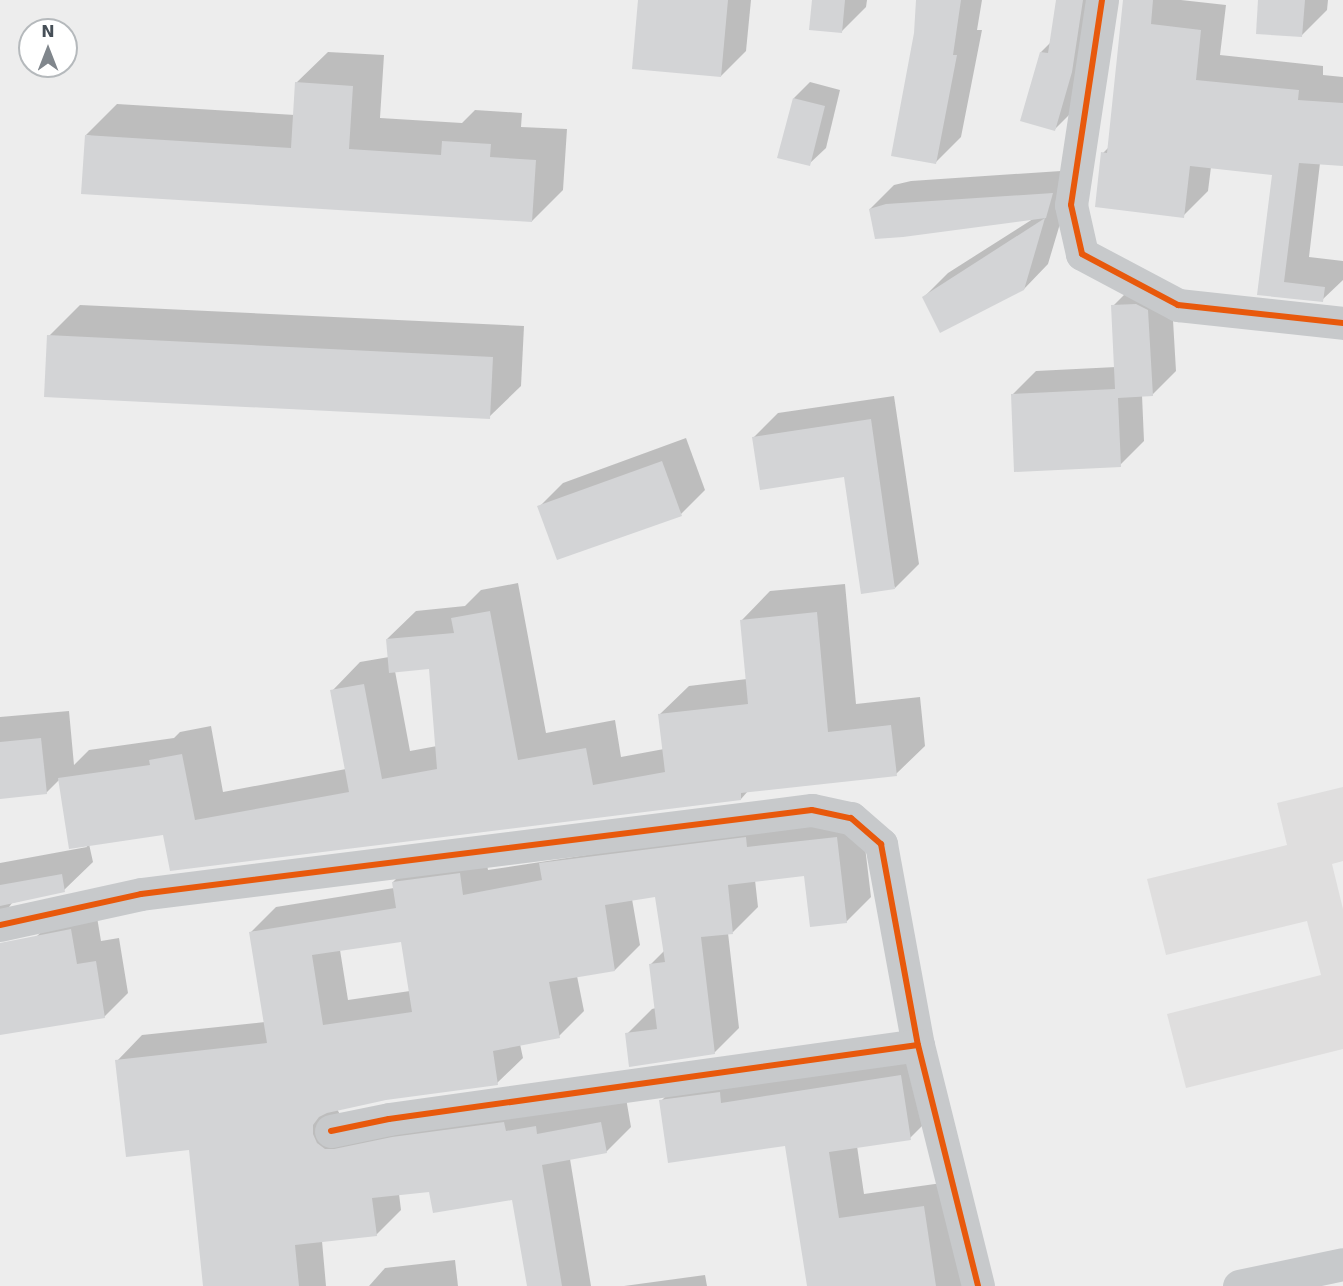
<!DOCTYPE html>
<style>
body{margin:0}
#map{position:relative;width:1343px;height:1286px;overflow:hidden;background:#ededed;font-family:"DejaVu Sans",sans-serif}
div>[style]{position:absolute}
.education>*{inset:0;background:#dfdede}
.shadow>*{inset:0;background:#0003}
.building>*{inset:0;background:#d3d4d6}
.minor>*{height:33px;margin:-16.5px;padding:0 16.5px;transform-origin:16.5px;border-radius:16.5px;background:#c7c9cb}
.cycleway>*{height:6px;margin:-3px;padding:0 3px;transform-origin:3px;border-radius:3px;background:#e8590c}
span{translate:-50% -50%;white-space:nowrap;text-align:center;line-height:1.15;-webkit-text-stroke:4.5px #fff;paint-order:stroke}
.north{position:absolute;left:18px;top:18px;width:60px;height:60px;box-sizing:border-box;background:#fff;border:2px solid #b5b9bc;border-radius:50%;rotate:0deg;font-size:16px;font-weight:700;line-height:24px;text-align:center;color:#464f57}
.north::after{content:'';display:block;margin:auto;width:21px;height:27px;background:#80868c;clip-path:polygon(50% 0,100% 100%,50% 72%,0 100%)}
</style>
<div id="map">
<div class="education">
<i style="clip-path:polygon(1343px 787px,1343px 861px,1332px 864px,1343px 909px,1343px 1049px,1186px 1088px,1167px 1014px,1321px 975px,1307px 921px,1166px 955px,1147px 879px,1287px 845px,1277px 803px)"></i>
</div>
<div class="shadow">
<i style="clip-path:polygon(640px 0,751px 0,746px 51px,721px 76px)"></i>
<i style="clip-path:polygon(814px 0,867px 0,866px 7px,841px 32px)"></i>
<i style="clip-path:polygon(917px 0,982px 0,977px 30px,982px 30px,961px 137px,936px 162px,916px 33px)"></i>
<i style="clip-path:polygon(1057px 0,1104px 0,1080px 104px,1055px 129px,1041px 52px,1051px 42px)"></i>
<i style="clip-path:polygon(1125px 0,1181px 0,1226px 5px,1220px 55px,1323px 66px,1323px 75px,1343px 77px,1343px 164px,1320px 163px,1309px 257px,1343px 261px,1343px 280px,1322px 300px,1258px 293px,1273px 173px,1211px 167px,1208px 191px,1183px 216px,1103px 153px,1109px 147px)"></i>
<i style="clip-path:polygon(1259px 0,1328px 0,1327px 10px,1302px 35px)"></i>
<i style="clip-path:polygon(328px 52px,384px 55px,380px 118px,462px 123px,475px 110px,522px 113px,521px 127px,567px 129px,563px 190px,532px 221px,86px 135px,117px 104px,295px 115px,296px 83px)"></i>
<i style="clip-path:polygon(810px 82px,840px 90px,826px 148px,809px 164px,794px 98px)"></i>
<i style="clip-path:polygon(1076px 170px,1048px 264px,1024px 289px,924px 297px,948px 273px,1036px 217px,870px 209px,894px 185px,911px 181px)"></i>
<i style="clip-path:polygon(1137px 282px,1171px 286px,1176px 371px,1152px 395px,1142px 395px,1144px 441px,1120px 465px,1012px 395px,1036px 371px,1116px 367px,1113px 306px)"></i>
<i style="clip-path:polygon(80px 305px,524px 326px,521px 386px,489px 417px,49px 336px)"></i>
<i style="clip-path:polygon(894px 396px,919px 564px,895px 588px,845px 475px,754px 437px,778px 413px)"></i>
<i style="clip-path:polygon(686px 438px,705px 490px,681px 514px,539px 507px,563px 483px)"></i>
<i style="clip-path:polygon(evenodd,518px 583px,546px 733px,615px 720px,621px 757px,664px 749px,660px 714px,689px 686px,747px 679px,742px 620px,770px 591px,845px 584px,856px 704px,920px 697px,925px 746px,896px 774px,748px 791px,741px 799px,165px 834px,89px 844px,93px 862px,64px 890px,12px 903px,0 919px,0 863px,87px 847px,60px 779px,46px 793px,0 797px,0 717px,69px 711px,74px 765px,89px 750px,174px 738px,180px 732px,211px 726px,223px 792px,346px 769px,332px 691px,360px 662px,389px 657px,387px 639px,416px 611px,465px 606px,481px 590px,518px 583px,430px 668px,437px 746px,410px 751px,395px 671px,430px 668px)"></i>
<i style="clip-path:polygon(evenodd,861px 813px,871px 897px,846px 922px,805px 874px,755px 880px,758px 907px,733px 932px,728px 933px,739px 1028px,714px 1053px,627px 1034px,652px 1009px,656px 1008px,651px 964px,665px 950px,656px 896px,632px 899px,640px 945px,615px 970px,577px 976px,584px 1011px,559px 1036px,520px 1044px,523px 1058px,497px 1083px,386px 1099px,337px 1109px,342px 1118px,626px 1098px,631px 1127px,606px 1152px,570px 1159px,591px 1286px,528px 1286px,513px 1198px,431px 1190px,399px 1194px,401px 1210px,376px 1235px,322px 1241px,326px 1286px,205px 1286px,191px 1148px,117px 1061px,142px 1035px,265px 1022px,251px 932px,276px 907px,394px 888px,393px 882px,418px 857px,484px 849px,488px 870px,861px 813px,402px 940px,410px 991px,348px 1000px,340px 950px,402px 940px)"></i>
<i style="clip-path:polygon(95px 905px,101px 941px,119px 938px,128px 993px,104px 1017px,0 1033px,0 962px,36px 937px,61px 913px)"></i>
<i style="clip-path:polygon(926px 1051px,935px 1113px,910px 1138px,857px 1146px,864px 1194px,949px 1182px,964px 1286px,808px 1286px,787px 1145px,661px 1101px,686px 1076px)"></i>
<i style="clip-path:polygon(455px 1260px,458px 1286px,369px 1286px,385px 1268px)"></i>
<i style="clip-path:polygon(705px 1275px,707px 1286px,624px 1286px)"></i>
</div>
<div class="building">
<i style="clip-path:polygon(638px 0,728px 0,721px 77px,632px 69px)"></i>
<i style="clip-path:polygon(812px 0,845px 0,842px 33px,809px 30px)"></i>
<i style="clip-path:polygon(916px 0,961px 0,953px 55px,957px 55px,936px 164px,891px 156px,914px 33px)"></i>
<i style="clip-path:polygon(1056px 0,1083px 0,1072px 72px,1055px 131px,1020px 121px,1040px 52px,1048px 53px)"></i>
<i style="clip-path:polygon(1123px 0,1153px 0,1151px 24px,1201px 30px,1196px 80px,1299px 90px,1298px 100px,1343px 103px,1343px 166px,1299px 163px,1284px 282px,1325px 287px,1323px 302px,1257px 295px,1272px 175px,1190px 166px,1184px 218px,1095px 207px,1101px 152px,1107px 153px)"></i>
<i style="clip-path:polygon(1258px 0,1305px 0,1302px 37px,1256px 34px)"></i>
<i style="clip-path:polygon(295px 82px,353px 86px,349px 149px,441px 155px,442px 141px,491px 144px,490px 157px,536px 160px,532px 222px,81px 194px,85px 135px,291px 148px)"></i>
<i style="clip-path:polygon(793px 98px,825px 106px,810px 166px,777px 158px)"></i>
<i style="clip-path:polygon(1053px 193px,1046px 218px,903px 237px,875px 239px,869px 209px,886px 204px)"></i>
<i style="clip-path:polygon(1045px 218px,1024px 290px,940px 333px,922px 297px)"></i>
<i style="clip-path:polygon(1136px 304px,1148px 310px,1153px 396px,1118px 398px,1121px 467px,1014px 472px,1011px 394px,1115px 389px,1111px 305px)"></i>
<i style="clip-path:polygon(47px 335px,493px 357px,490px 419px,44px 397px)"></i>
<i style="clip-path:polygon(871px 419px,895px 589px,861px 594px,844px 477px,760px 490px,752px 437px)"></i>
<i style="clip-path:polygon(662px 461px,682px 516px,557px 560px,537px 506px)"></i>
<i style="clip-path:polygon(490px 611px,518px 760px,586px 748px,593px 785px,665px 772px,658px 714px,748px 704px,740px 620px,817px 612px,828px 732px,891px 725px,897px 776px,741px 793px,741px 800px,170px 871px,163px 835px,69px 849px,58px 778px,150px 765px,149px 760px,182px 754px,195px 820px,349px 792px,330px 690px,364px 684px,382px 779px,437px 769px,429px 669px,389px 673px,386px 639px,454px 633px,451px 618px)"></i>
<i style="clip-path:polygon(41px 738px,47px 794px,0 799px,0 742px)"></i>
<i style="clip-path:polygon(evenodd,746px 837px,747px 847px,837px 837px,847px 923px,810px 927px,804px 876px,728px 885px,733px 934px,701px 937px,715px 1054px,629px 1067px,625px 1033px,657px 1029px,649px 964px,665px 962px,655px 897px,605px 905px,615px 971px,549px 982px,560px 1038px,493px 1051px,498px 1085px,386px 1100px,327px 1113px,319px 1117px,313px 1125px,313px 1134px,317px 1143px,325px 1149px,334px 1149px,392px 1137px,504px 1122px,506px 1131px,536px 1126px,537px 1134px,601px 1122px,607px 1153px,542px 1165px,562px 1286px,527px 1286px,512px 1200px,433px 1213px,429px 1192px,372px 1198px,377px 1236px,295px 1245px,299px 1286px,203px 1286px,189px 1150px,126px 1157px,115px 1060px,267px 1043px,249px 932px,396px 908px,392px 882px,460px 873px,463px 895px,542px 880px,539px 863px,746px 837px,401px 942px,412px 1012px,323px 1025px,312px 955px,401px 942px)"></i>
<i style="clip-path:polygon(62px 874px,65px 892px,0 906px,0 885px)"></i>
<i style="clip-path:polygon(71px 929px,77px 964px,96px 961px,105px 1018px,0 1035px,0 943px)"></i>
<i style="clip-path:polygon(901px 1075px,911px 1140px,829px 1152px,839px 1218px,924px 1206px,936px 1286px,807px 1286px,785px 1146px,668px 1163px,659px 1100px,720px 1092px,721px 1103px)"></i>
</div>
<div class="minor">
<i style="left:1102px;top:0;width:207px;rotate:98.6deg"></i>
<i style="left:1071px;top:205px;width:50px;rotate:77.3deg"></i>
<i style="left:1082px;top:254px;width:109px;rotate:28deg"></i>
<i style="left:1178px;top:305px;width:166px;rotate:6.2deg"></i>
<i style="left:0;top:925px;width:144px;rotate:-12.4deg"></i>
<i style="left:141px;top:894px;width:676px;rotate:-7.14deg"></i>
<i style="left:812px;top:810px;width:40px;rotate:12deg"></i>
<i style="left:851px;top:818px;width:40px;rotate:41deg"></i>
<i style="left:881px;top:844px;width:204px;rotate:79.6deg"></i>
<i style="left:918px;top:1045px;width:248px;rotate:76deg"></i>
<i style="left:331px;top:1131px;width:59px;rotate:-11.7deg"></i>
<i style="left:389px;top:1119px;width:534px;rotate:-7.96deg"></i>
<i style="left:1239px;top:1286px;width:106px;rotate:-11.9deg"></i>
</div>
<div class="cycleway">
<i style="left:1102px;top:0;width:207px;rotate:98.6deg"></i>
<i style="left:1071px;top:205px;width:50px;rotate:77.3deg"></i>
<i style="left:1082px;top:254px;width:109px;rotate:28deg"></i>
<i style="left:1178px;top:305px;width:166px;rotate:6.2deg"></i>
<i style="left:0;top:925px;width:144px;rotate:-12.4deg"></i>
<i style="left:141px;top:894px;width:676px;rotate:-7.14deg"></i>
<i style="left:812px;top:810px;width:40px;rotate:12deg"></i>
<i style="left:851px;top:818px;width:40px;rotate:41deg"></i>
<i style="left:881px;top:844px;width:204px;rotate:79.6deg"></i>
<i style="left:918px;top:1045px;width:248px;rotate:76deg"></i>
<i style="left:331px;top:1131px;width:59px;rotate:-11.7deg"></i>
<i style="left:389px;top:1119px;width:534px;rotate:-7.96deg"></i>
</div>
<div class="north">N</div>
</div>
